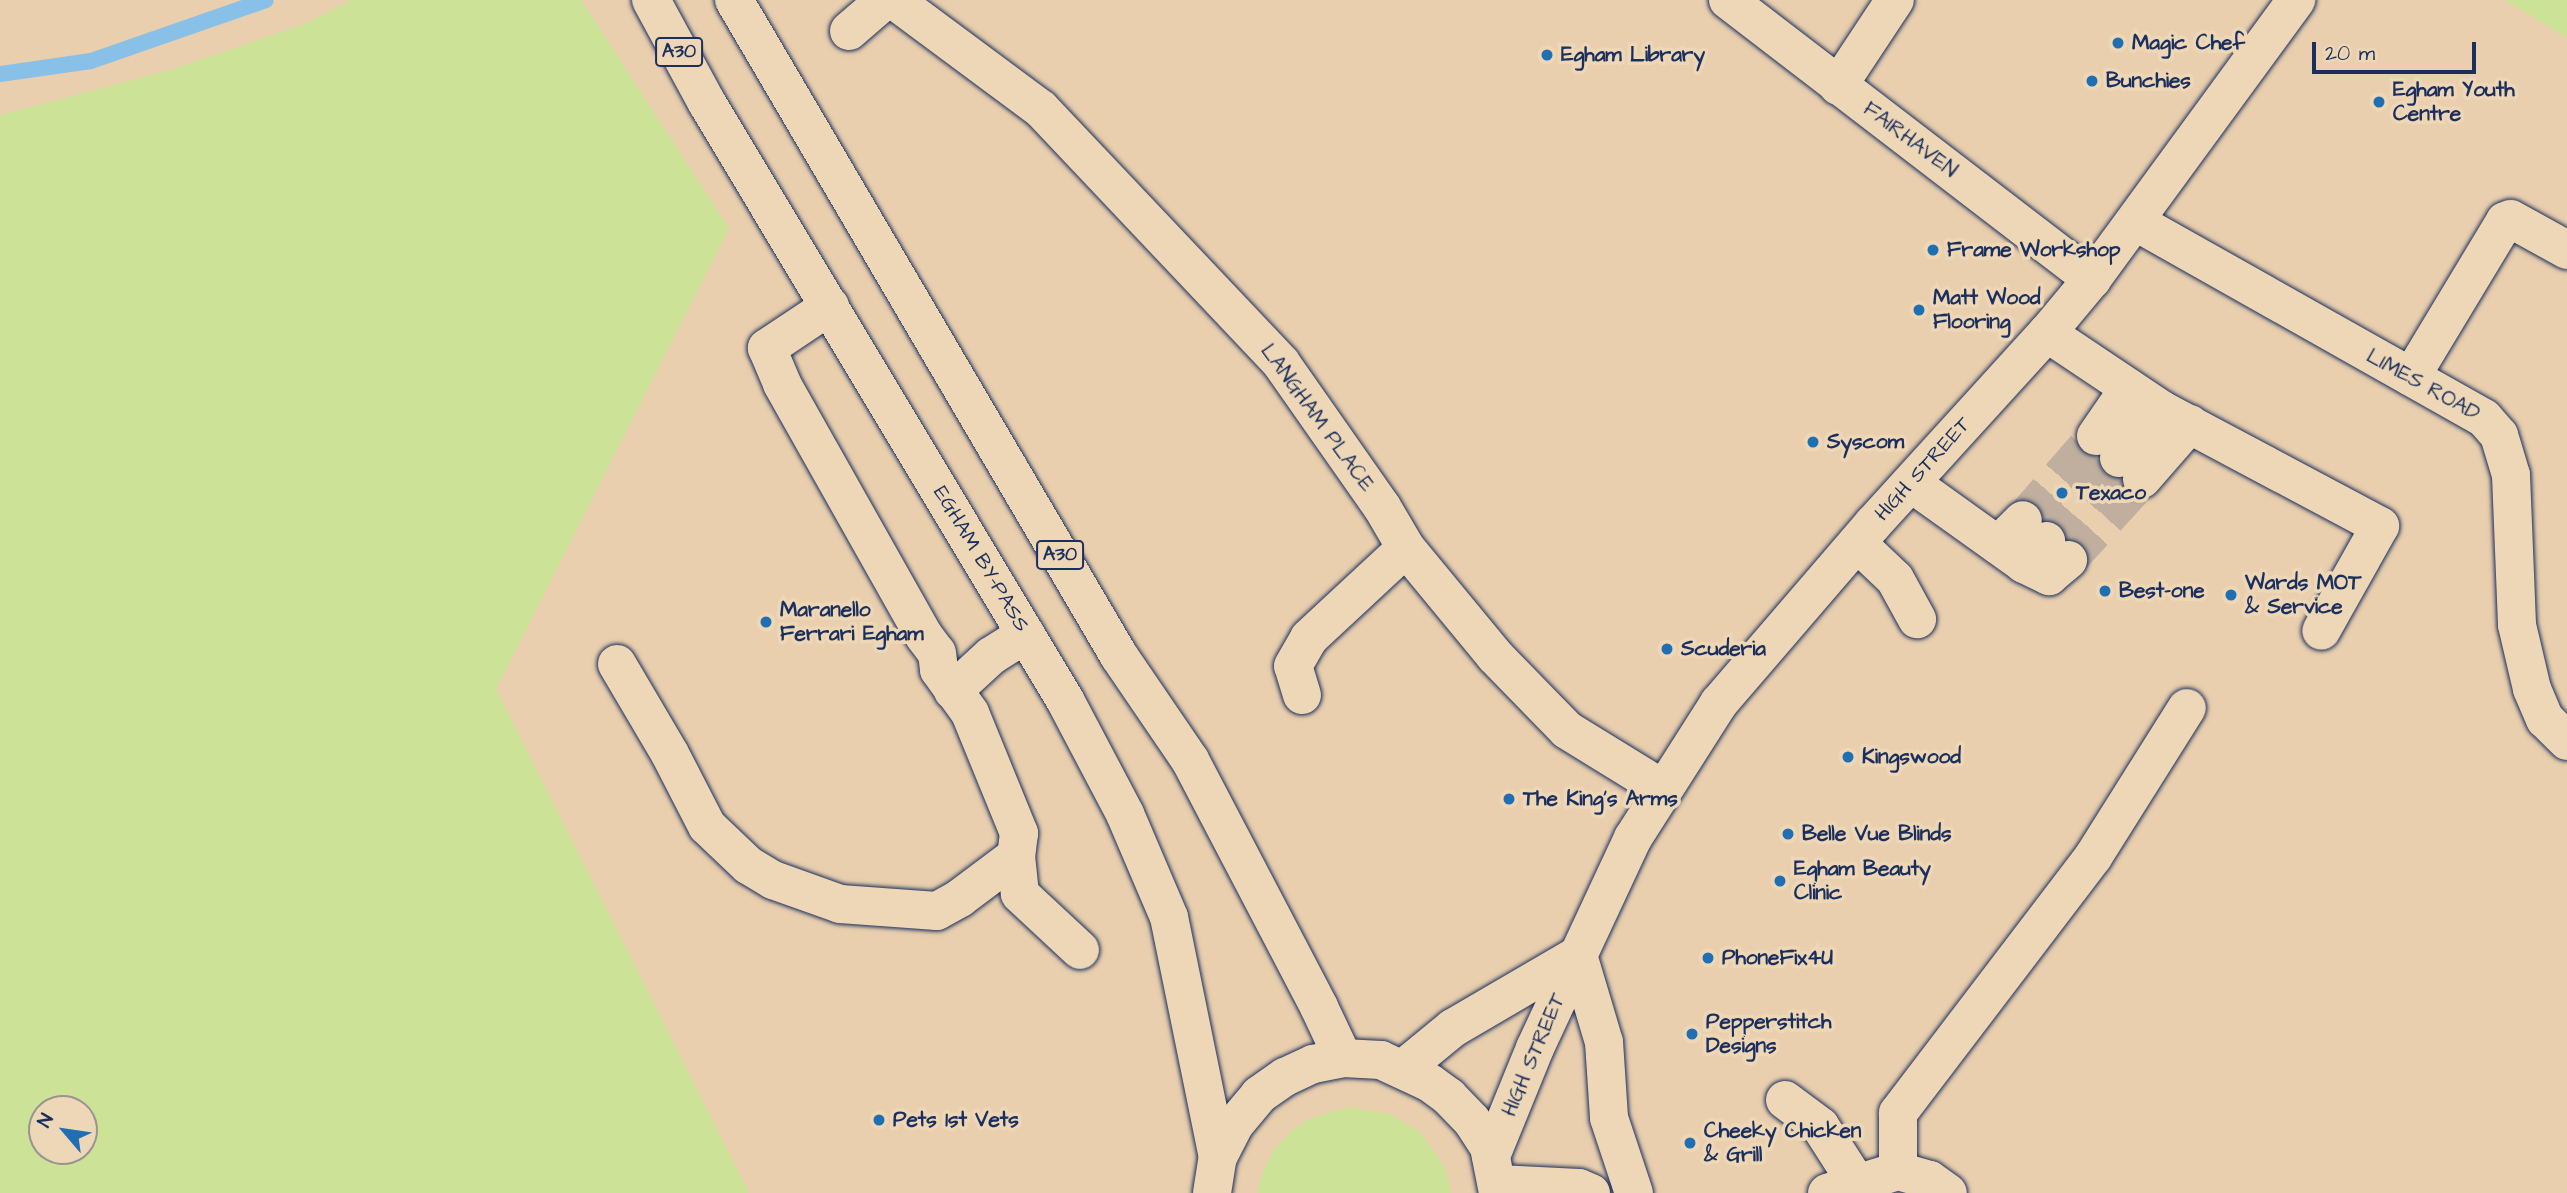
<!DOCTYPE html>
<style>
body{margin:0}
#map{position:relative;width:2567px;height:1193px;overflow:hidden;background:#e9cfae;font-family:"Architects Daughter",sans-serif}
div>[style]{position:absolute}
.green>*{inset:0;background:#cbe297}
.stream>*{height:16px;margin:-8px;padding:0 8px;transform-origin:8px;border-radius:8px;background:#88c0e7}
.minor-tunnel>*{height:38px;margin-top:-19px;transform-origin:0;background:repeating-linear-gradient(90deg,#c0af9e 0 38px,transparent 0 57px)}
.roads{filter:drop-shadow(0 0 2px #1b2f5e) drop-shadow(0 0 2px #1b2f5e)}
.minor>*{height:38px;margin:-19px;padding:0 19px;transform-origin:19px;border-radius:19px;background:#edd7b6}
.major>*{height:38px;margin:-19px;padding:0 19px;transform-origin:19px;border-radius:19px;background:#edd7b6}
.dots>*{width:19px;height:19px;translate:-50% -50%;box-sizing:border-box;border:4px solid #edd7b6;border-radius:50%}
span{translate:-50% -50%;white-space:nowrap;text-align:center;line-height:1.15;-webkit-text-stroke:7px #edd7b6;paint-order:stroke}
.shield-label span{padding:2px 5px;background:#edd7b6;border:2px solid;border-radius:5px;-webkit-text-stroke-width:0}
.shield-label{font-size:19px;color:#1b2f5e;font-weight:700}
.poi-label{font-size:21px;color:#1b2f5e;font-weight:700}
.left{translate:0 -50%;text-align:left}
.street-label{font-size:21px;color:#1b2f5e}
.north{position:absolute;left:28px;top:1095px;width:70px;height:70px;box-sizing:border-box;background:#edd7b6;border:2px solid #999493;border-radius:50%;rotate:299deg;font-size:19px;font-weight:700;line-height:28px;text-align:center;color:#1b2f5e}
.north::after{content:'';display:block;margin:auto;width:24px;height:32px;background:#1f6fb2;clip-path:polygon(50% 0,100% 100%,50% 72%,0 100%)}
.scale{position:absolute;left:2312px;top:42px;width:164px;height:32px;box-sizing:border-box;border:4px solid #1b2f5e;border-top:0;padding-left:9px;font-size:21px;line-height:24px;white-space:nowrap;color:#1b2f5e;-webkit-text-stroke:5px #edd7b6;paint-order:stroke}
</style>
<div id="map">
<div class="green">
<i style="clip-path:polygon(evenodd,351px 0,581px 0,729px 228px,496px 689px,749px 1193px,0 1193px,0 115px,170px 70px,304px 24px,351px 0,42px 1109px,84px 1109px,84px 1151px,42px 1151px,42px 1109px)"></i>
<i style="clip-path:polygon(2505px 0,2567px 0,2567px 38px)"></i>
<i style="clip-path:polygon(1347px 1107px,1390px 1114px,1421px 1133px,1445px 1168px,1451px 1193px,1257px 1193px,1262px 1174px,1273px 1151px,1291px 1131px,1308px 1119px)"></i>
</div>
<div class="stream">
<i style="left:0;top:74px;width:92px;rotate:-8.1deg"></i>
<i style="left:91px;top:61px;width:185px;rotate:-19.2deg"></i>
</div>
<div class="minor-tunnel">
<i style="left:2023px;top:520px;width:111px;rotate:-49deg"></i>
<i style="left:2046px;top:541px;width:111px;rotate:-48.7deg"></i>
<i style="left:2068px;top:560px;width:110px;rotate:-47.6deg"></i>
</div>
<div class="roads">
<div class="minor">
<i style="left:894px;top:0;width:183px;rotate:36.6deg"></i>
<i style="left:1041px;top:109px;width:349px;rotate:46.6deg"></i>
<i style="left:1281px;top:363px;width:176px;rotate:55deg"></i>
<i style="left:1382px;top:507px;width:48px;rotate:59.7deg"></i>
<i style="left:1406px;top:548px;width:140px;rotate:50.5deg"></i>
<i style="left:1495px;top:656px;width:103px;rotate:45.8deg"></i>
<i style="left:1567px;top:730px;width:113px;rotate:31.6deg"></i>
<i style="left:1728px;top:0;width:459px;rotate:37.5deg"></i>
<i style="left:849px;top:31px;width:48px;rotate:-40.7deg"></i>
<i style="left:1838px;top:86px;width:103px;rotate:-56.5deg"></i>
<i style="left:2136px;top:222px;width:399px;rotate:29.4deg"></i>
<i style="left:2484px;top:418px;width:23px;rotate:49deg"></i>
<i style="left:2499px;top:435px;width:42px;rotate:73.3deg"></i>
<i style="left:2511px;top:475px;width:150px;rotate:87.7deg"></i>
<i style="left:2517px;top:625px;width:66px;rotate:76.8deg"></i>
<i style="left:2532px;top:689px;width:33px;rotate:67deg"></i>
<i style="left:2545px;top:719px;width:31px;rotate:45deg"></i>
<i style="left:830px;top:306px;width:76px;rotate:146.3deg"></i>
<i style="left:767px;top:348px;width:39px;rotate:67deg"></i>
<i style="left:782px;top:384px;width:289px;rotate:60.6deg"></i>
<i style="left:924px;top:636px;width:21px;rotate:53deg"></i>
<i style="left:937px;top:653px;width:17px;rotate:83deg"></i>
<i style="left:939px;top:670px;width:53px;rotate:54.2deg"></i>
<i style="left:970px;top:713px;width:130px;rotate:67.8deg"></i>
<i style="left:1019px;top:833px;width:23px;rotate:97deg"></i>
<i style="left:1016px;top:856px;width:38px;rotate:84deg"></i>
<i style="left:1020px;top:894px;width:82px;rotate:43deg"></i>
<i style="left:2047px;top:333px;width:138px;rotate:33.8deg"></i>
<i style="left:2162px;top:410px;width:247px;rotate:28deg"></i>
<i style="left:2380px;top:526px;width:120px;rotate:119.3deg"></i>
<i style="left:2411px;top:377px;width:182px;rotate:-58.9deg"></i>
<i style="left:2505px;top:221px;width:6px;rotate:-18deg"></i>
<i style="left:2511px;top:219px;width:64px;rotate:29deg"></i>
<i style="left:2096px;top:436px;width:58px;rotate:-55.5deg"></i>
<i style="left:2119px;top:458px;width:64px;rotate:-48.1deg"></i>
<i style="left:2142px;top:479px;width:73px;rotate:-48.9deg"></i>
<i style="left:1911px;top:483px;width:139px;rotate:35.6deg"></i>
<i style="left:2024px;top:564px;width:32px;rotate:-46deg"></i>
<i style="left:1857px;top:543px;width:52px;rotate:43.5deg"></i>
<i style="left:1895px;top:579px;width:46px;rotate:61.2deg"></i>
<i style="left:1998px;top:545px;width:35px;rotate:-45deg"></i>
<i style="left:2024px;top:564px;width:28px;rotate:26deg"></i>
<i style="left:2049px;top:576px;width:25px;rotate:-40deg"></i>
<i style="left:617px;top:664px;width:104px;rotate:59.5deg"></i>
<i style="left:670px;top:754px;width:81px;rotate:62.8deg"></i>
<i style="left:707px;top:826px;width:57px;rotate:43.6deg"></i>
<i style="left:748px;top:865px;width:29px;rotate:31deg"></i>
<i style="left:773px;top:880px;width:71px;rotate:19.7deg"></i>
<i style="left:840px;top:904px;width:97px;rotate:4.1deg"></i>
<i style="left:937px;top:911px;width:26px;rotate:-29deg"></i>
<i style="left:960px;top:898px;width:70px;rotate:-36.9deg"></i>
<i style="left:953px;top:691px;width:52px;rotate:-42.6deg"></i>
<i style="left:991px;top:656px;width:41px;rotate:-32.2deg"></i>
<i style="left:1302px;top:695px;width:30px;rotate:-107deg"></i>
<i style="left:1293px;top:666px;width:32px;rotate:-60deg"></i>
<i style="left:1309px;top:638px;width:132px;rotate:-42.9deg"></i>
<i style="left:1578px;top:955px;width:91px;rotate:73.4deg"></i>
<i style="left:1604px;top:1042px;width:76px;rotate:86.2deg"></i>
<i style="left:1609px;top:1118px;width:79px;rotate:71.6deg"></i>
<i style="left:1785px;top:1100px;width:44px;rotate:36.6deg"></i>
<i style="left:1820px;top:1126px;width:67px;rotate:57.3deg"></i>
<i style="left:1898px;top:1171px;width:58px;rotate:-90deg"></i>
<i style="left:1898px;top:1113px;width:322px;rotate:-52.7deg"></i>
<i style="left:2093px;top:857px;width:176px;rotate:-57.8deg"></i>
<i style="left:1498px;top:1184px;width:81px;rotate:2.8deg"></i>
<i style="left:1579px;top:1188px;width:13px;rotate:23deg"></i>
<i style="left:1827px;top:1193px;width:74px;rotate:-17.2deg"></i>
<i style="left:1898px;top:1171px;width:33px;rotate:16deg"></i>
<i style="left:1930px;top:1180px;width:22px;rotate:36deg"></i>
</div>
<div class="major">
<i style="left:651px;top:0;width:117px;rotate:61.5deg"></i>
<i style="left:707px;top:103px;width:696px;rotate:59.05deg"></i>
<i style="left:1065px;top:700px;width:129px;rotate:62.2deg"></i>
<i style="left:1125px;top:814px;width:112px;rotate:66.9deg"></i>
<i style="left:1169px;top:917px;width:245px;rotate:78.5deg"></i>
<i style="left:734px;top:0;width:761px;rotate:59.59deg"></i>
<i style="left:1119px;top:656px;width:126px;rotate:55.7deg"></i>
<i style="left:1190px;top:760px;width:279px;rotate:62.4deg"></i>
<i style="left:1319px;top:1007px;width:56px;rotate:64.8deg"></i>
<i style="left:1403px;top:1069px;width:65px;rotate:-39.4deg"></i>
<i style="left:1453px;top:1028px;width:145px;rotate:-30.3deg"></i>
<i style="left:1491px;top:1156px;width:117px;rotate:-67.8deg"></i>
<i style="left:1535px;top:1048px;width:232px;rotate:-65deg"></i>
<i style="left:1633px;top:838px;width:160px;rotate:-57.5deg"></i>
<i style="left:1719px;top:703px;width:236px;rotate:-49.3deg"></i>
<i style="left:1873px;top:524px;width:258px;rotate:-47.7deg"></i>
<i style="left:2047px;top:333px;width:70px;rotate:-50.2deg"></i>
<i style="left:2092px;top:279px;width:346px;rotate:-53.8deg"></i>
<i style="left:1212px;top:1193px;width:36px;rotate:-81deg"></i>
<i style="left:1218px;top:1157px;width:37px;rotate:-63deg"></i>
<i style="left:1235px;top:1124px;width:38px;rotate:-50deg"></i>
<i style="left:1259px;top:1095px;width:32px;rotate:-35deg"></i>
<i style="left:1285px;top:1077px;width:31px;rotate:-25deg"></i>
<i style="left:1313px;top:1064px;width:31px;rotate:-11deg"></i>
<i style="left:1343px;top:1058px;width:38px;rotate:3deg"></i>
<i style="left:1381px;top:1060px;width:54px;rotate:25.1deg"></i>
<i style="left:1430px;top:1083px;width:24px;rotate:36deg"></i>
<i style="left:1449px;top:1097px;width:33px;rotate:46deg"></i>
<i style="left:1472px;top:1121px;width:31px;rotate:57deg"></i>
<i style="left:1489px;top:1147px;width:47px;rotate:78.9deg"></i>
</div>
</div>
<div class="dots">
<i style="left:2118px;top:43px;background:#1f6fb2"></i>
<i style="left:1547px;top:55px;background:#1f6fb2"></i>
<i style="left:2092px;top:81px;background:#1f6fb2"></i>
<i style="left:2379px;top:102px;background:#1f6fb2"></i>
<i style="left:1933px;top:250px;background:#1f6fb2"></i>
<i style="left:1919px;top:310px;background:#1f6fb2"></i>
<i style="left:1813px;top:442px;background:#1f6fb2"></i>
<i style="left:2062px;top:493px;background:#1f6fb2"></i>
<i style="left:2105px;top:591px;background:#1f6fb2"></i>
<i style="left:2231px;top:595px;background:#1f6fb2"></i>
<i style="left:766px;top:622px;background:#1f6fb2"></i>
<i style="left:1667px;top:649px;background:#1f6fb2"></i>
<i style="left:1848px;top:757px;background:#1f6fb2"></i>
<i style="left:1509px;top:799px;background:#1f6fb2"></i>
<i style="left:1788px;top:834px;background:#1f6fb2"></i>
<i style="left:1780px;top:881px;background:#1f6fb2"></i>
<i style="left:1708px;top:958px;background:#1f6fb2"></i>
<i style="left:1692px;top:1034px;background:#1f6fb2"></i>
<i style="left:879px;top:1120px;background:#1f6fb2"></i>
<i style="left:1690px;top:1143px;background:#1f6fb2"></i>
</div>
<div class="shield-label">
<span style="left:679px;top:52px">A30</span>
<span style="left:1060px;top:555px">A30</span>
</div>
<div class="poi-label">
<span class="left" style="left:2132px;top:43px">Magic Chef</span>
<span class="left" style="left:1561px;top:55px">Egham Library</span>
<span class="left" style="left:2106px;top:81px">Bunchies</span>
<span class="left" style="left:2393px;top:102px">Egham Youth<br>Centre</span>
<span class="left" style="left:1947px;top:250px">Frame Workshop</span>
<span class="left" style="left:1933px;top:310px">Matt Wood<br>Flooring</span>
<span class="left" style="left:1827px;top:442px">Syscom</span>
<span class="left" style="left:2076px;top:493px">Texaco</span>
<span class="left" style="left:2245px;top:595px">Wards MOT<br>&amp; Service</span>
<span class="left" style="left:2119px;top:591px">Best-one</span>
<span class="left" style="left:780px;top:622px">Maranello<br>Ferrari Egham</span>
<span class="left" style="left:1681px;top:649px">Scuderia</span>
<span class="left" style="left:1862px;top:757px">Kingswood</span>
<span class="left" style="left:1523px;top:799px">The King's Arms</span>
<span class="left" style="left:1802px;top:834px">Belle Vue Blinds</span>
<span class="left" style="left:1794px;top:881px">Egham Beauty<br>Clinic</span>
<span class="left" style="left:1722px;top:958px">PhoneFix4U</span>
<span class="left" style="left:1706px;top:1034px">Pepperstitch<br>Designs</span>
<span class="left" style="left:893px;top:1120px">Pets 1st Vets</span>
<span class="left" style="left:1704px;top:1143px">Cheeky Chicken<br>&amp; Grill</span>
</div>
<div class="street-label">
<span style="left:1910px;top:140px;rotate:37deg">FAIRHAVEN</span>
<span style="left:2423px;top:385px;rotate:29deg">LIMES ROAD</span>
<span style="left:1317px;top:418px;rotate:54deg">LANGHAM PLACE</span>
<span style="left:1923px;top:469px;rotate:-48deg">HIGH STREET</span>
<span style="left:981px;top:559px;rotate:59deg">EGHAM BY-PASS</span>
<span style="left:1534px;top:1055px;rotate:-67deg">HIGH STREET</span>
</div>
<div class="north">N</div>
<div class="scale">20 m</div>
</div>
